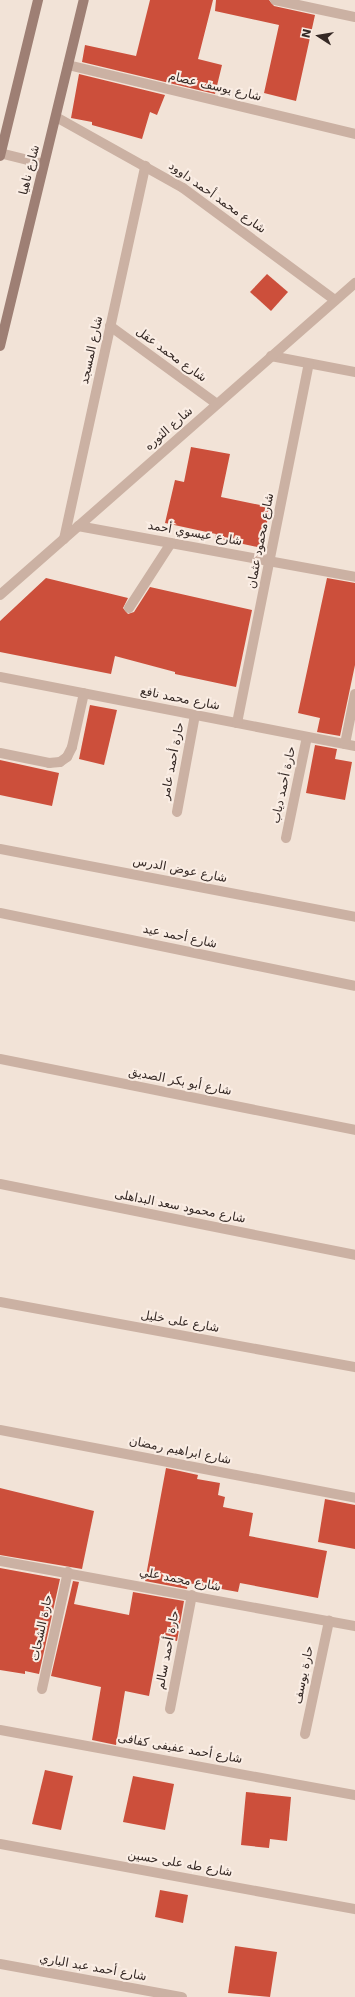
<!DOCTYPE html>
<meta charset="utf-8">
<style>
body{margin:0}
#map{position:relative;width:355px;height:1997px;overflow:hidden;background:#f2e3d7;font-family:"DejaVu Sans","Noto Sans Arabic",sans-serif}
div>[style]{position:absolute}
.building>*{inset:0;background:#cc4f3b}
.minor>*{height:10px;margin:-5px;padding:0 5px;transform-origin:5px;border-radius:5px;background:#cbb1a3}
.secondary>*{height:10px;margin:-5px;padding:0 5px;transform-origin:5px;border-radius:5px;background:#9e7f74}
span{translate:-50% -50%;white-space:nowrap;text-align:center;line-height:1.15;-webkit-text-stroke:4px #faede4;paint-order:stroke}
.street-label{font-size:12px;color:#352925}
.north{position:absolute;left:299px;top:16px;width:40px;height:40px;-webkit-text-stroke:3px #faede4;paint-order:stroke;rotate:282deg;font-size:11px;font-weight:700;line-height:16px;text-align:center;color:#352925}
.north::after{content:'';display:block;margin:auto;width:14px;height:18px;background:#352925;clip-path:polygon(50% 0,100% 100%,50% 72%,0 100%)}
</style>
<div id="map">
<div class="building">
<i style="clip-path:polygon(150px 0,213px 0,198px 59px,222px 65px,215px 94px,82px 62px,85px 45px,136px 56px)"></i>
<i style="clip-path:polygon(216px 0,269px 0,274px 6px,315px 15px,296px 101px,264px 93px,279px 25px,215px 11px)"></i>
<i style="clip-path:polygon(79px 74px,165px 95px,157px 115px,150px 112px,142px 139px,92px 125px,92px 122px,71px 118px)"></i>
<i style="clip-path:polygon(267px 274px,288px 292px,271px 311px,250px 292px)"></i>
<i style="clip-path:polygon(191px 447px,230px 454px,221px 497px,270px 507px,262px 548px,215px 538px,216px 534px,165px 523px,175px 480px,184px 482px)"></i>
<i style="clip-path:polygon(46px 578px,128px 598px,123px 608px,128px 614px,134px 612px,150px 587px,252px 610px,236px 687px,175px 674px,175px 672px,115px 656px,111px 674px,0 652px,0 621px)"></i>
<i style="clip-path:polygon(327px 578px,355px 583px,355px 665px,340px 736px,317px 732px,320px 718px,298px 713px)"></i>
<i style="clip-path:polygon(90px 705px,117px 710px,104px 765px,79px 759px)"></i>
<i style="clip-path:polygon(315px 745px,337px 749px,335px 759px,352px 762px,345px 800px,306px 793px)"></i>
<i style="clip-path:polygon(0 760px,59px 773px,52px 806px,0 795px)"></i>
<i style="clip-path:polygon(166px 1468px,198px 1475px,197px 1479px,220px 1483px,218px 1495px,225px 1497px,223px 1507px,253px 1513px,249px 1536px,327px 1551px,318px 1598px,240px 1583px,238px 1592px,188px 1583px,187px 1589px,145px 1581px)"></i>
<i style="clip-path:polygon(0 1488px,94px 1511px,82px 1569px,0 1555px)"></i>
<i style="clip-path:polygon(325px 1499px,355px 1505px,355px 1549px,318px 1542px)"></i>
<i style="clip-path:polygon(0 1568px,60px 1579px,39px 1674px,25px 1671px,25px 1674px,0 1670px)"></i>
<i style="clip-path:polygon(73px 1581px,79px 1582px,74px 1604px,129px 1615px,133px 1592px,184px 1601px,177px 1641px,160px 1637px,149px 1696px,125px 1691px,116px 1745px,92px 1740px,101px 1687px,51px 1676px)"></i>
<i style="clip-path:polygon(45px 1770px,73px 1776px,61px 1830px,32px 1824px)"></i>
<i style="clip-path:polygon(133px 1776px,174px 1784px,165px 1830px,123px 1822px)"></i>
<i style="clip-path:polygon(246px 1792px,291px 1797px,287px 1841px,270px 1839px,269px 1848px,241px 1845px)"></i>
<i style="clip-path:polygon(160px 1890px,188px 1895px,183px 1923px,155px 1917px)"></i>
<i style="clip-path:polygon(235px 1946px,277px 1952px,270px 1997px,228px 1993px)"></i>
</div>
<div class="minor">
<i style="left:275px;top:0;width:82px;rotate:12deg"></i>
<i style="left:68px;top:65px;width:295px;rotate:13.5deg"></i>
<i style="left:56px;top:117px;width:145px;rotate:29.2deg"></i>
<i style="left:183px;top:188px;width:189px;rotate:36.4deg"></i>
<i style="left:0;top:153px;width:45px;rotate:14deg"></i>
<i style="left:110px;top:326px;width:132px;rotate:36.1deg"></i>
<i style="left:271px;top:356px;width:86px;rotate:10.8deg"></i>
<i style="left:78px;top:526px;width:282px;rotate:10.4deg"></i>
<i style="left:64px;top:539px;width:382px;rotate:-77.7deg"></i>
<i style="left:0;top:595px;width:473px;rotate:-41.3deg"></i>
<i style="left:129px;top:608px;width:77px;rotate:-57.1deg"></i>
<i style="left:0;top:677px;width:362px;rotate:11deg"></i>
<i style="left:237px;top:723px;width:366px;rotate:-78.7deg"></i>
<i style="left:345px;top:744px;width:51px;rotate:-78.7deg"></i>
<i style="left:0;top:753px;width:50px;rotate:11.5deg"></i>
<i style="left:49px;top:763px;width:11px;rotate:-5deg"></i>
<i style="left:60px;top:762px;width:9px;rotate:-36deg"></i>
<i style="left:67px;top:757px;width:11px;rotate:-63deg"></i>
<i style="left:72px;top:747px;width:55px;rotate:-77.5deg"></i>
<i style="left:177px;top:812px;width:99px;rotate:-79.5deg"></i>
<i style="left:286px;top:838px;width:103px;rotate:-78.3deg"></i>
<i style="left:0;top:849px;width:361px;rotate:10.8deg"></i>
<i style="left:0;top:913px;width:362px;rotate:11.6deg"></i>
<i style="left:0;top:1059px;width:362px;rotate:11.3deg"></i>
<i style="left:0;top:1184px;width:362px;rotate:11.3deg"></i>
<i style="left:0;top:1302px;width:361px;rotate:10.4deg"></i>
<i style="left:0;top:1430px;width:361px;rotate:10.8deg"></i>
<i style="left:0;top:1561px;width:361px;rotate:10.4deg"></i>
<i style="left:42px;top:1689px;width:120px;rotate:-77.5deg"></i>
<i style="left:170px;top:1709px;width:116px;rotate:-79.1deg"></i>
<i style="left:0;top:1730px;width:361px;rotate:10.4deg"></i>
<i style="left:305px;top:1734px;width:116px;rotate:-78deg"></i>
<i style="left:0;top:1844px;width:361px;rotate:10.4deg"></i>
<i style="left:0;top:1964px;width:185px;rotate:10.3deg"></i>
</div>
<div class="secondary">
<i style="left:0;top:156px;width:161px;rotate:-76.3deg"></i>
<i style="left:0;top:346px;width:356px;rotate:-76.4deg"></i>
</div>
<div class="street-label">
<span style="left:215px;top:87px;rotate:13deg">شارع يوسف عصام</span>
<span style="left:30px;top:170px;rotate:-76deg">شارع ناهيا</span>
<span style="left:217px;top:198px;rotate:35deg">شارع محمد أحمد داوود</span>
<span style="left:92px;top:350px;rotate:-78deg">شارع المسجد</span>
<span style="left:171px;top:355px;rotate:36deg">شارع محمد عقل</span>
<span style="left:169px;top:429px;rotate:-41deg">شارع الثوره</span>
<span style="left:195px;top:534px;rotate:10deg">شارع عيسوي أحمد</span>
<span style="left:261px;top:541px;rotate:-79deg">شارع محمود عثمان</span>
<span style="left:180px;top:699px;rotate:11deg">شارع محمد نافع</span>
<span style="left:173px;top:761px;rotate:-79deg">حارة أحمد عامر</span>
<span style="left:284px;top:785px;rotate:-78deg">حارة أحمد دياب</span>
<span style="left:180px;top:870px;rotate:11deg">شارع عوض الدرس</span>
<span style="left:180px;top:937px;rotate:12deg">شارع أحمد عيد</span>
<span style="left:180px;top:1082px;rotate:11deg">شارع أبو بكر الصديق</span>
<span style="left:180px;top:1207px;rotate:11deg">شارع محمود سعد البداهلى</span>
<span style="left:180px;top:1322px;rotate:10deg">شارع على خليل</span>
<span style="left:180px;top:1451px;rotate:11deg">شارع ابراهيم رمضان</span>
<span style="left:180px;top:1580px;rotate:11deg">شارع محمد علي</span>
<span style="left:42px;top:1628px;rotate:-78deg">حارة الشحات</span>
<span style="left:168px;top:1650px;rotate:-79deg">حارة أحمد سالم</span>
<span style="left:304px;top:1675px;rotate:-78deg">حارة يوسف</span>
<span style="left:180px;top:1749px;rotate:10deg">شارع أحمد عفيفى كفافى</span>
<span style="left:180px;top:1864px;rotate:10deg">شارع طه على حسين</span>
<span style="left:93px;top:1968px;rotate:10deg">شارع أحمد عبد الباري</span>
</div>
<div class="north">N</div>
</div>
